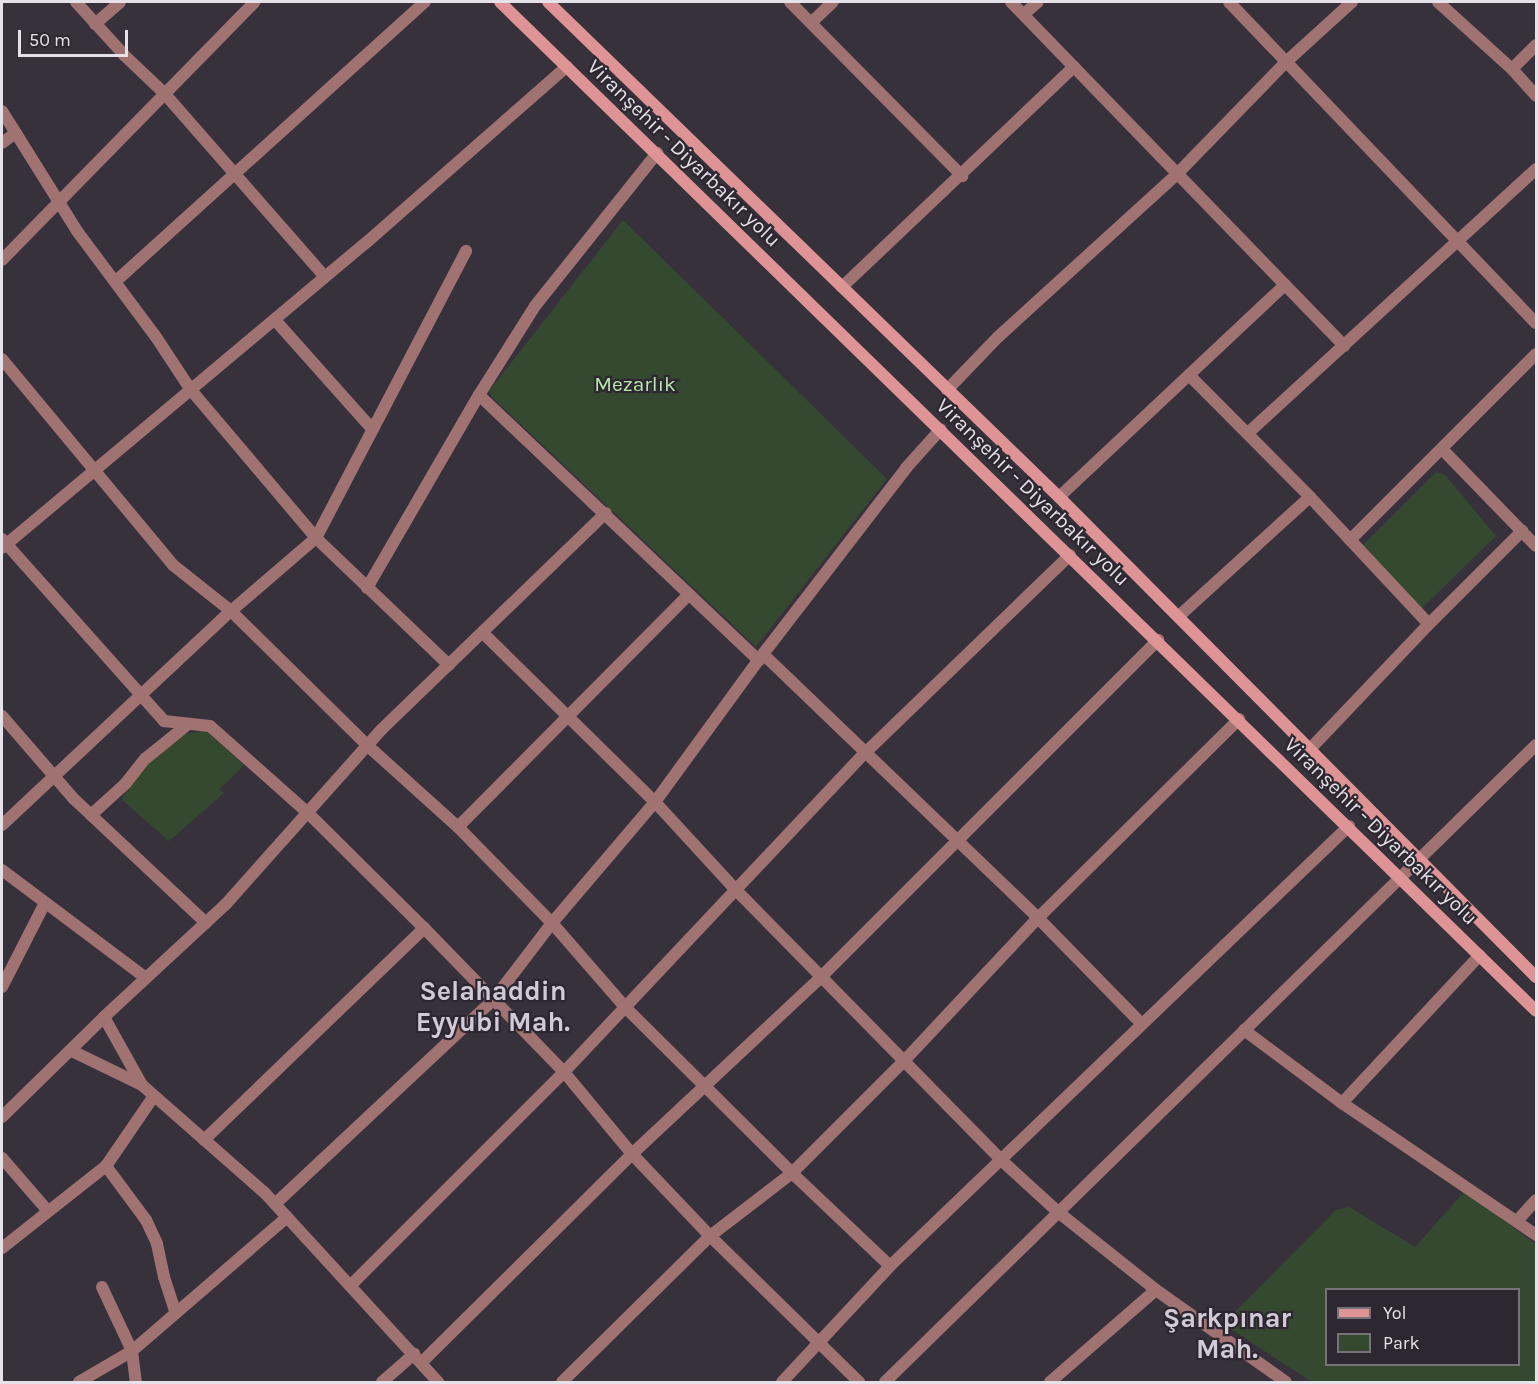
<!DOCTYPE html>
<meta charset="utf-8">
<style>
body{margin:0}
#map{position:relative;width:1538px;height:1384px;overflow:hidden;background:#37313c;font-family:Karla,sans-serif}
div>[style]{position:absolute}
.green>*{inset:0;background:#354931}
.minor>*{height:12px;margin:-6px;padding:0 6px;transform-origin:6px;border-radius:6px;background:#a17272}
.tertiary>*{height:12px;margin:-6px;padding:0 6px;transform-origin:6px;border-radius:6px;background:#a17272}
.secondary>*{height:12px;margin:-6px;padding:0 6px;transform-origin:6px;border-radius:6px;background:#de9494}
span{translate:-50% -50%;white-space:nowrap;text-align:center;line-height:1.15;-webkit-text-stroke:4.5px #2d2731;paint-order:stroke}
.street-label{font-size:21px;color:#e5e1e8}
.park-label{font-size:21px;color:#b3e9a9}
.district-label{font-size:27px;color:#d2cad7;font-weight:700}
.frame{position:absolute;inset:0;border:3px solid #e5e1e8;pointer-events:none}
.legend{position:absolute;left:1325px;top:1288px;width:195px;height:78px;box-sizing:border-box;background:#2d2731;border:2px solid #77717a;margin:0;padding:8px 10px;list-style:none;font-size:18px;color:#e5e1e8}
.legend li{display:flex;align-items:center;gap:12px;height:30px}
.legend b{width:30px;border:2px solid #77717a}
.scale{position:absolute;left:18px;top:30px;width:110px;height:27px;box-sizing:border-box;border:3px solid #e5e1e8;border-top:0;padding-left:8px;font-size:18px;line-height:21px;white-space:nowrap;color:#e5e1e8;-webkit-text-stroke:4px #2d2731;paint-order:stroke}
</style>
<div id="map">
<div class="green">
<i style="clip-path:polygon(623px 220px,887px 479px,756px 647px,492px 397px,489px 391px)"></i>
<i style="clip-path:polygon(1436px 472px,1445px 475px,1496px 536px,1421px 609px,1363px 545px)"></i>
<i style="clip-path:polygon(205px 730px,244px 765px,220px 789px,224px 793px,169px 841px,122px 800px,123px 796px,149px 759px,177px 736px)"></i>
<i style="clip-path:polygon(evenodd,1464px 1192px,1536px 1244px,1536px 1382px,1312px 1382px,1223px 1324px,1336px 1210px,1349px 1207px,1415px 1247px,1464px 1192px,1326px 1290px,1518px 1290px,1518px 1364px,1326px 1364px,1326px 1290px)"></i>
</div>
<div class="minor">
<i style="left:76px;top:2px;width:72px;rotate:47.8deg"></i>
<i style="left:124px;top:55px;width:55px;rotate:43.5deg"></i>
<i style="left:164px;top:93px;width:244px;rotate:48.8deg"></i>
<i style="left:790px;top:2px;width:245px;rotate:45.3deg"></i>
<i style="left:1011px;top:2px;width:479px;rotate:45.9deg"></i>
<i style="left:1229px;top:2px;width:444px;rotate:46.3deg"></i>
<i style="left:1438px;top:2px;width:100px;rotate:42.2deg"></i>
<i style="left:1512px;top:69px;width:36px;rotate:48deg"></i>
<i style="left:1024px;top:14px;width:18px;rotate:-41deg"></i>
<i style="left:812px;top:22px;width:29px;rotate:-44deg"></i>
<i style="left:95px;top:24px;width:33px;rotate:-41deg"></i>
<i style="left:1512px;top:69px;width:34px;rotate:-45deg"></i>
<i style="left:2px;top:111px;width:142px;rotate:58deg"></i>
<i style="left:77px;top:231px;width:132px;rotate:53.3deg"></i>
<i style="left:156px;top:337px;width:64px;rotate:56.6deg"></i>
<i style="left:191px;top:390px;width:194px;rotate:49.8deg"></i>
<i style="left:316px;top:538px;width:184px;rotate:43.7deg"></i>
<i style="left:2px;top:143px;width:17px;rotate:-36deg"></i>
<i style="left:2px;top:260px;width:361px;rotate:-45.6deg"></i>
<i style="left:116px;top:281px;width:416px;rotate:-42.1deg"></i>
<i style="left:842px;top:287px;width:320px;rotate:-43.5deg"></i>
<i style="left:275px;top:320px;width:147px;rotate:48.3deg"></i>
<i style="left:2px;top:359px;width:268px;rotate:50.3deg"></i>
<i style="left:173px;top:565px;width:74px;rotate:38.4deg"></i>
<i style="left:231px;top:611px;width:192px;rotate:44.6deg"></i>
<i style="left:368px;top:746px;width:121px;rotate:42deg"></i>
<i style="left:458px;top:827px;width:134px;rotate:45.6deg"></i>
<i style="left:552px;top:923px;width:113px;rotate:49deg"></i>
<i style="left:626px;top:1008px;width:234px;rotate:44.8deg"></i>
<i style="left:792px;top:1173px;width:135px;rotate:43.5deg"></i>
<i style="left:1189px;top:375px;width:172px;rotate:45.2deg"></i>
<i style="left:1310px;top:497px;width:174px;rotate:46.9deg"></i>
<i style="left:947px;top:390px;width:74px;rotate:-46.1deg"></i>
<i style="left:998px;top:337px;width:242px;rotate:-42.3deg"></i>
<i style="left:1177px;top:174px;width:156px;rotate:-45.8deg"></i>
<i style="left:1286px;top:62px;width:89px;rotate:-42.3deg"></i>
<i style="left:479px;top:395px;width:386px;rotate:43.5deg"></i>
<i style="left:1248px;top:433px;width:391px;rotate:-42.5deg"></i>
<i style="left:1442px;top:449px;width:135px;rotate:45.9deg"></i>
<i style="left:1059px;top:497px;width:310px;rotate:-43.2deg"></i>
<i style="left:2px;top:539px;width:244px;rotate:48.3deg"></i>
<i style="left:164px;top:721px;width:46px;rotate:6.2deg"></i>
<i style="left:210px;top:726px;width:131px;rotate:41.6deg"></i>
<i style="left:308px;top:813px;width:163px;rotate:44.8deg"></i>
<i style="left:424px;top:928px;width:201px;rotate:45.8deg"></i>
<i style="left:564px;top:1072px;width:107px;rotate:50.3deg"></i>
<i style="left:632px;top:1154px;width:113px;rotate:46.4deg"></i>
<i style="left:710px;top:1236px;width:209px;rotate:44.4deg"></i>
<i style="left:1350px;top:540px;width:263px;rotate:-45deg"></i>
<i style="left:2px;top:548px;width:476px;rotate:-40deg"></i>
<i style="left:367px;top:242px;width:266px;rotate:-41.3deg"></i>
<i style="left:367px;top:588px;width:223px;rotate:-59.9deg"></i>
<i style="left:479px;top:395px;width:105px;rotate:-57.8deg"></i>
<i style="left:535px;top:306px;width:196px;rotate:-51.4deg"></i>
<i style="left:1179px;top:616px;width:177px;rotate:-42.3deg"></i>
<i style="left:763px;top:654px;width:381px;rotate:43.8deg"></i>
<i style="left:1038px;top:918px;width:147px;rotate:45.6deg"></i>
<i style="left:2px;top:716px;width:110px;rotate:49.1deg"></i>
<i style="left:74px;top:799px;width:181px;rotate:43.2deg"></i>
<i style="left:1310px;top:749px;width:173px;rotate:-46.4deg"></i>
<i style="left:1429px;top:624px;width:132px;rotate:-45deg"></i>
<i style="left:91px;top:815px;width:47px;rotate:-42.4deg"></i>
<i style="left:126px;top:783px;width:31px;rotate:-52deg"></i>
<i style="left:145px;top:759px;width:55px;rotate:-39.1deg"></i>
<i style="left:2px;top:825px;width:313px;rotate:-43.1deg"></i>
<i style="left:231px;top:611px;width:112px;rotate:-40.7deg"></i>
<i style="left:316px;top:538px;width:324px;rotate:-62.4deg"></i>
<i style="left:458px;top:827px;width:328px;rotate:-45.2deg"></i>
<i style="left:2px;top:870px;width:180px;rotate:36.9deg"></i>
<i style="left:2px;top:987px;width:94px;rotate:-62.9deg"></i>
<i style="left:1244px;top:1030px;width:122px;rotate:36.7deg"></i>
<i style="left:1342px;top:1103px;width:235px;rotate:34.2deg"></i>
<i style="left:1342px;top:1103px;width:202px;rotate:-47deg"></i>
<i style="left:204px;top:1140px;width:306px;rotate:-43.9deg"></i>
<i style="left:2px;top:1158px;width:69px;rotate:49.1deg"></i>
<i style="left:106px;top:1166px;width:67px;rotate:53.5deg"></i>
<i style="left:146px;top:1220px;width:26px;rotate:65deg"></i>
<i style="left:157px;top:1244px;width:34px;rotate:78deg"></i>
<i style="left:164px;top:1277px;width:38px;rotate:72deg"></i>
<i style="left:275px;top:1204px;width:300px;rotate:-43.1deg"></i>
<i style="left:494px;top:999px;width:96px;rotate:-52.7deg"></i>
<i style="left:552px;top:923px;width:159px;rotate:-49.6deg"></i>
<i style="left:655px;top:802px;width:183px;rotate:-53.9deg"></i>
<i style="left:763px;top:654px;width:235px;rotate:-52.4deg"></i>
<i style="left:906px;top:468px;width:52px;rotate:-48.1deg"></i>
<i style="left:1058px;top:1212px;width:125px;rotate:38.5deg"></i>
<i style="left:1156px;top:1290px;width:159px;rotate:35.3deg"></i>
<i style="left:1517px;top:1221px;width:28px;rotate:-48deg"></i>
<i style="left:2px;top:1248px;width:132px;rotate:-38.3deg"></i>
<i style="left:106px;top:1166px;width:85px;rotate:-55.6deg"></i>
<i style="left:351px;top:1285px;width:301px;rotate:-45deg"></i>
<i style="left:564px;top:1072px;width:439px;rotate:-46.7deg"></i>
<i style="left:865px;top:753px;width:285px;rotate:-44deg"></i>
<i style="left:102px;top:1287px;width:71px;rotate:64.9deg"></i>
<i style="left:132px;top:1351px;width:31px;rotate:83deg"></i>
<i style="left:421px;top:1363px;width:297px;rotate:-44.7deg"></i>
<i style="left:632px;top:1154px;width:259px;rotate:-43.1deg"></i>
<i style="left:821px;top:977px;width:477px;rotate:-45deg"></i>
<i style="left:79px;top:1382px;width:61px;rotate:-30.3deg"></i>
<i style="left:132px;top:1351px;width:205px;rotate:-40.8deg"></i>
<i style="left:382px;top:1382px;width:43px;rotate:-41.2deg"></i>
<i style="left:562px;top:1382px;width:208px;rotate:-44.6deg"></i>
<i style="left:710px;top:1236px;width:103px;rotate:-37.5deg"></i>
<i style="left:792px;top:1173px;width:158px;rotate:-45deg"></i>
<i style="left:904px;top:1061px;width:196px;rotate:-46.9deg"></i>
<i style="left:1038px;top:918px;width:283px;rotate:-44.7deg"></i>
<i style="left:782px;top:1382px;width:158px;rotate:-47deg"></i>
<i style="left:890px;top:1266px;width:636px;rotate:-43.79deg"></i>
<i style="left:1050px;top:1382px;width:140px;rotate:-41deg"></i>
</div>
<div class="tertiary">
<i style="left:483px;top:633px;width:241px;rotate:44.5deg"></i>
<i style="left:655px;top:802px;width:118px;rotate:47.4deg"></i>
<i style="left:735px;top:889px;width:378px;rotate:45.5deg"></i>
<i style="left:1000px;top:1159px;width:79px;rotate:42.4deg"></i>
<i style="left:104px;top:1017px;width:78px;rotate:60.8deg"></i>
<i style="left:72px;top:1051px;width:78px;rotate:25.9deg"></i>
<i style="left:142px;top:1085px;width:162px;rotate:41.3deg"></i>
<i style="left:264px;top:1192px;width:258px;rotate:47.5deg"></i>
<i style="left:2px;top:1117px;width:143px;rotate:-44.4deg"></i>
<i style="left:104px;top:1017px;width:166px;rotate:-42.8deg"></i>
<i style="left:226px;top:904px;width:234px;rotate:-48.3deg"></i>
<i style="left:382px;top:729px;width:311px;rotate:-44deg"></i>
<i style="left:885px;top:1382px;width:911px;rotate:-44.38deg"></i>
</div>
<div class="secondary">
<i style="left:500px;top:2px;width:1446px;rotate:44.24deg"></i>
<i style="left:548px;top:2px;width:711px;rotate:44.09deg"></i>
<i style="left:1059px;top:497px;width:677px;rotate:45.18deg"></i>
</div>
<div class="street-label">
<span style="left:684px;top:153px;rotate:44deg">Viranşehir - Diyarbakır yolu</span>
<span style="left:1033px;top:492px;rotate:44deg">Viranşehir - Diyarbakır yolu</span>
<span style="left:1381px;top:831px;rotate:44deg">Viranşehir - Diyarbakır yolu</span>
</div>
<div class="park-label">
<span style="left:635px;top:384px">Mezarlık</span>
</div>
<div class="district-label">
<span style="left:493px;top:1007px">Selahaddin<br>Eyyubi Mah.</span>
<span style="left:1227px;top:1334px">Şarkpınar<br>Mah.</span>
</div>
<div class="frame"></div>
<ul class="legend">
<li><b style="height:8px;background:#de9494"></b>Yol</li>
<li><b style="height:16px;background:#354931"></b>Park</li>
</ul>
<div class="scale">50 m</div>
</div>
